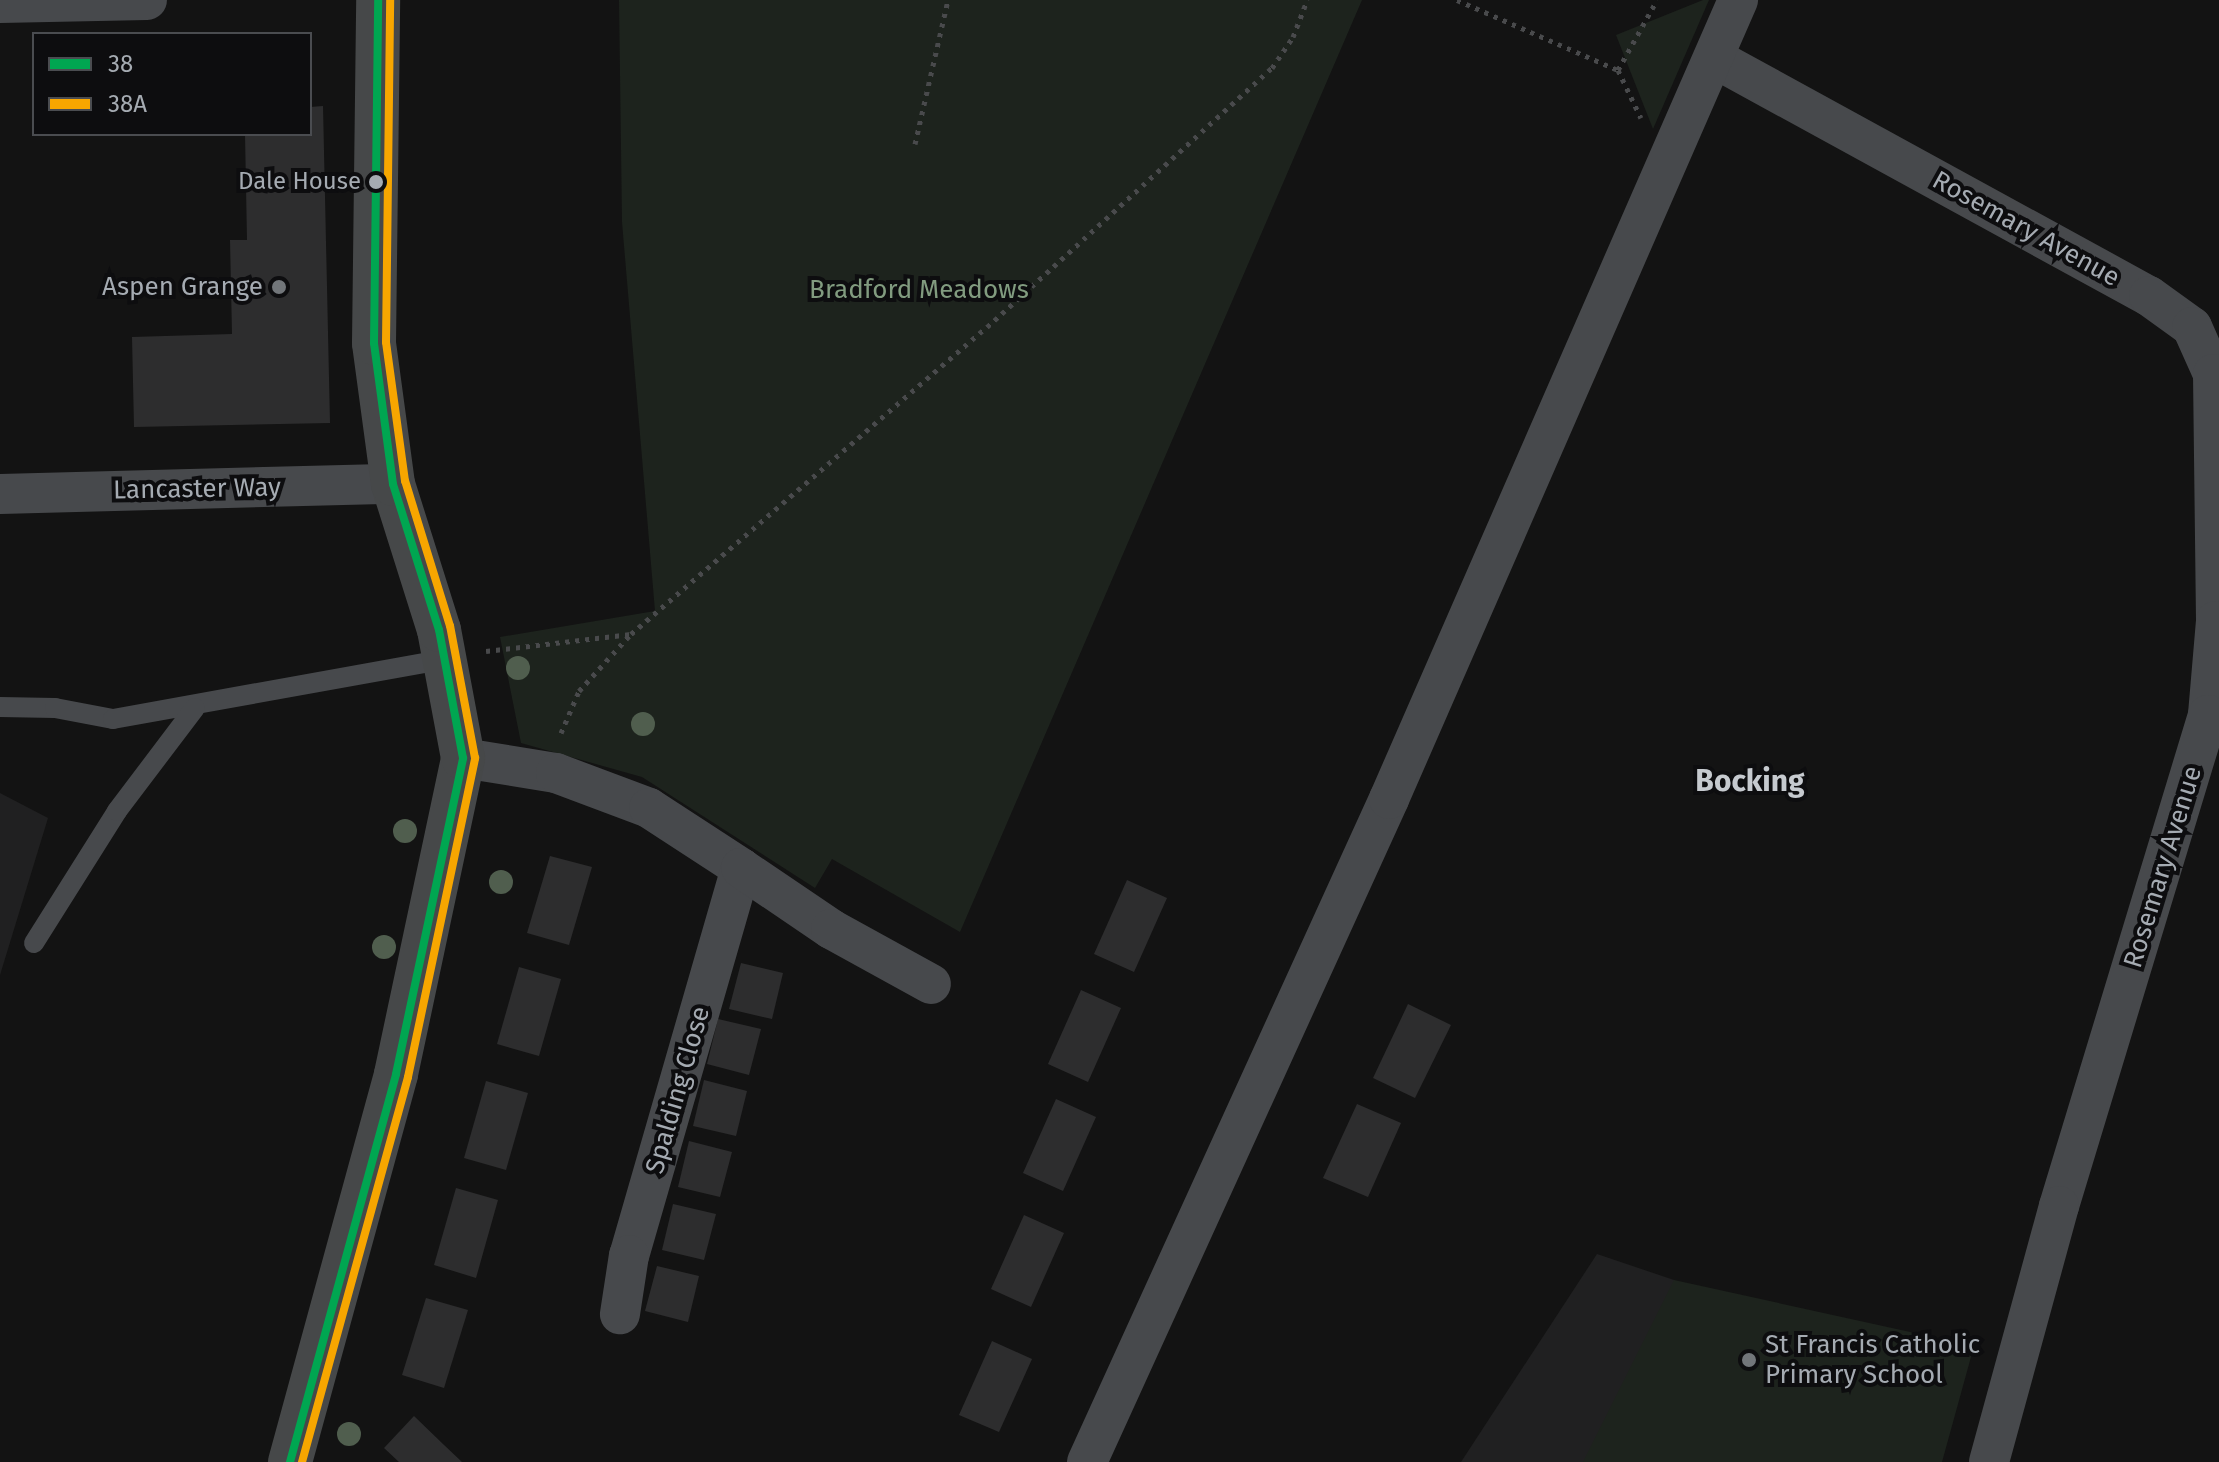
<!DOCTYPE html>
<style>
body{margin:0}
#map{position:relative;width:2219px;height:1462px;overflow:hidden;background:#131313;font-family:"Fira Sans",sans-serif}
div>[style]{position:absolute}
.built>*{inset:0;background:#202021}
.green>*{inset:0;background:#1d231d}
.building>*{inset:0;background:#2d2d2e}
.path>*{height:5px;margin-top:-2.5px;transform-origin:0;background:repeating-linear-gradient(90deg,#494a4c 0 4px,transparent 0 10px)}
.lane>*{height:20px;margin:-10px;padding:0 10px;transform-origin:10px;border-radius:10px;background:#47494c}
.street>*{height:40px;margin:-20px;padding:0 20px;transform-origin:20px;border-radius:20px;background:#47494c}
.secondary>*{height:44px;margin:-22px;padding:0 22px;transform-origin:22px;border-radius:22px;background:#464849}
.bus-1>*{height:8px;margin:-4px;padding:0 4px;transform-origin:4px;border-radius:4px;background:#00a651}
.bus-2>*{height:8px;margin:-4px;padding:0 4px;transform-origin:4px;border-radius:4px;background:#f7a600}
.trees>*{width:24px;height:24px;margin:-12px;border-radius:50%;background:#505e4e}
.dots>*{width:22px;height:22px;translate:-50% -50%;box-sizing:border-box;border:4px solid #0d0d0f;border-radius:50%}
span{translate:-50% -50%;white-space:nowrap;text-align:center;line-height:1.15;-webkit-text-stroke:8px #0d0d0f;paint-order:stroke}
.bus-label{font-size:24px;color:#a5abb2}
.right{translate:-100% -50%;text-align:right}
.street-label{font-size:26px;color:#a5abb2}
.poi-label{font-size:26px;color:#a5abb2}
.left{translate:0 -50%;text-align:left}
.park-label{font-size:26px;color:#819b7f}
.quarter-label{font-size:30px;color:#c6cacf;font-weight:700}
.legend{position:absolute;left:32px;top:32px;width:280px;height:104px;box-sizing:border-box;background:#0d0d0f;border:2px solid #4a4c50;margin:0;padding:10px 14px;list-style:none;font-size:24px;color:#a5abb2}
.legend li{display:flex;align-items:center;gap:16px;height:40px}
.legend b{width:40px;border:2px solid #4a4c50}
</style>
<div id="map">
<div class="built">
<i style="clip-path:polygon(0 793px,48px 818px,0 975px)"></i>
<i style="clip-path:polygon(1597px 1254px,1674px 1280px,1942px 1462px,1461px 1462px)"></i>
</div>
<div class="green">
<i style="clip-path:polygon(619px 0,1362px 0,960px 932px,832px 859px,815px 888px,642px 777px,521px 743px,500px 637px,655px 611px,622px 222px)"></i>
<i style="clip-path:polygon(1703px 0,1709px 0,1653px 129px,1616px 35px)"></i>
<i style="clip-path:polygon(1674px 1280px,1974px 1346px,1942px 1462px,1583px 1462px)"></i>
</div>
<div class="building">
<i style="clip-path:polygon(323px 106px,330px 423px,134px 427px,132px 337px,232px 334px,230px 240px,247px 240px,245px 134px,310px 134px,310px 107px)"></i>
<i style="clip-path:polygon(550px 856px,592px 867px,569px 945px,527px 933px)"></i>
<i style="clip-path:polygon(1127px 880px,1167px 898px,1134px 972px,1094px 954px)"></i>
<i style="clip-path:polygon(741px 963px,783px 973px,772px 1019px,729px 1009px)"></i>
<i style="clip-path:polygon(519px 967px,561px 979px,539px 1056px,497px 1044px)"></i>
<i style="clip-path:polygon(1081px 990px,1121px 1008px,1088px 1082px,1048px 1064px)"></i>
<i style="clip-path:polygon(1408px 1004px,1451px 1025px,1415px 1098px,1373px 1078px)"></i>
<i style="clip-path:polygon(718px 1019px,761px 1029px,749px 1075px,707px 1064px)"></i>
<i style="clip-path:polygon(704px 1080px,747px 1091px,736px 1136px,693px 1126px)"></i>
<i style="clip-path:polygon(486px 1081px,528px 1093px,506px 1170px,464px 1158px)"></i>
<i style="clip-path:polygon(1056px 1099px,1096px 1117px,1063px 1191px,1023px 1173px)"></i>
<i style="clip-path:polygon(1357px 1104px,1401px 1123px,1368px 1197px,1323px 1178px)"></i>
<i style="clip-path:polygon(689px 1141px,732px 1152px,720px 1197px,678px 1187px)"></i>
<i style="clip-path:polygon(456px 1188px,498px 1200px,476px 1278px,434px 1265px)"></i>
<i style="clip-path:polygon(673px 1204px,716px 1214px,704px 1260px,662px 1250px)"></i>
<i style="clip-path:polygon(1024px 1215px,1064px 1233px,1031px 1307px,991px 1289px)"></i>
<i style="clip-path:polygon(657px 1266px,699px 1276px,688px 1322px,645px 1311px)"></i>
<i style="clip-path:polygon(426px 1298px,468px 1310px,444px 1388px,402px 1375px)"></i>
<i style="clip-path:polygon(992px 1341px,1032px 1359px,999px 1432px,959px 1415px)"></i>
<i style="clip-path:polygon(414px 1416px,443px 1444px,462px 1462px,399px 1462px,384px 1448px)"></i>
</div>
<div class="path">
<i style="left:1457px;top:0;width:176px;rotate:23.5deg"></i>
<i style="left:1618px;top:70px;width:53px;rotate:64.4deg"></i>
<i style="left:1618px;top:70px;width:80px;rotate:-60.9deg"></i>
<i style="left:915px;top:144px;width:148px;rotate:-77.1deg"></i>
<i style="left:486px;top:651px;width:146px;rotate:-6.7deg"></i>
<i style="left:631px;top:634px;width:470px;rotate:-40.8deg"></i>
<i style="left:987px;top:327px;width:385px;rotate:-42.3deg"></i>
<i style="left:1272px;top:68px;width:37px;rotate:-56deg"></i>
<i style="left:1293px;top:37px;width:40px;rotate:-69deg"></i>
<i style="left:561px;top:733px;width:46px;rotate:-66.8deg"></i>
<i style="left:579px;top:691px;width:76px;rotate:-47.7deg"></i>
</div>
<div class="lane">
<i style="left:0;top:707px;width:55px;rotate:1deg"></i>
<i style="left:55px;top:708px;width:59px;rotate:10.7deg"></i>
<i style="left:113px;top:719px;width:338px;rotate:-10.2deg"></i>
<i style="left:34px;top:943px;width:156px;rotate:-57.8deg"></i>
<i style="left:117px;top:811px;width:129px;rotate:-52.9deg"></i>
</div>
<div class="street">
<i style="left:0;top:3px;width:147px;rotate:-1.2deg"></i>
<i style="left:1714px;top:58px;width:496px;rotate:28.7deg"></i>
<i style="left:2149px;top:296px;width:53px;rotate:35.8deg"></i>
<i style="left:2192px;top:327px;width:51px;rotate:65.9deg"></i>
<i style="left:2213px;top:374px;width:247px;rotate:89.3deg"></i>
<i style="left:2216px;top:621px;width:94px;rotate:94.9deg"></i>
<i style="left:2208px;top:715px;width:513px;rotate:106.88deg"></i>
<i style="left:2059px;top:1206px;width:265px;rotate:105.3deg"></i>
<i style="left:0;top:494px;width:393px;rotate:-1.5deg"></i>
<i style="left:463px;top:758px;width:94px;rotate:9.2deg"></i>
<i style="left:556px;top:773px;width:99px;rotate:20.6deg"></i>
<i style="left:649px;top:808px;width:110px;rotate:33.1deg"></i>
<i style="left:741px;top:868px;width:403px;rotate:106.1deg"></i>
<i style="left:629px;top:1255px;width:60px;rotate:98.7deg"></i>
<i style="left:741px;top:868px;width:109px;rotate:34.1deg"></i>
<i style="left:831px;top:929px;width:114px;rotate:28.8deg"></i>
<i style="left:1087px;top:1462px;width:729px;rotate:-65.51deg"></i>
<i style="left:1389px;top:799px;width:872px;rotate:-66.4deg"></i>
</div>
<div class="secondary">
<i style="left:290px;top:1462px;width:402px;rotate:-74.7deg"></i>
<i style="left:396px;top:1074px;width:323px;rotate:-78deg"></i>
<i style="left:463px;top:758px;width:130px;rotate:-100.6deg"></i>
<i style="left:439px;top:630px;width:153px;rotate:-107.5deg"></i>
<i style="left:393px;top:484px;width:142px;rotate:-97.7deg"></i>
<i style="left:374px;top:343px;width:343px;rotate:-89.3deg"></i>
</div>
<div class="bus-1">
<i style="left:290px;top:1462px;width:402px;rotate:-74.7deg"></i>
<i style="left:396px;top:1074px;width:323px;rotate:-78deg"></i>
<i style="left:463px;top:758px;width:130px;rotate:-100.6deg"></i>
<i style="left:439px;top:630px;width:153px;rotate:-107.5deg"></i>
<i style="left:393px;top:484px;width:142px;rotate:-97.7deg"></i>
<i style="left:374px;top:343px;width:343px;rotate:-89.3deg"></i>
</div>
<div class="bus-2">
<i style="left:302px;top:1462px;width:399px;rotate:-74.6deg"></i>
<i style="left:408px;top:1077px;width:326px;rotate:-78.1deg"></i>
<i style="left:475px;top:758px;width:134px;rotate:-100.7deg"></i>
<i style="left:450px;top:626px;width:152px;rotate:-107.2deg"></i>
<i style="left:405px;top:481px;width:140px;rotate:-97.8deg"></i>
<i style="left:386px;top:342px;width:342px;rotate:-89.3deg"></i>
</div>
<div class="trees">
<i style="left:518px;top:668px"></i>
<i style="left:643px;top:724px"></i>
<i style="left:405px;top:831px"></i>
<i style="left:501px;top:882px"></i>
<i style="left:384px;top:947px"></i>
<i style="left:349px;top:1434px"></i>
</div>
<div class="dots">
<i style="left:376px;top:182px;background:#a5abb2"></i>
<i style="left:279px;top:287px;background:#72767a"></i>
<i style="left:1749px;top:1360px;background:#72767a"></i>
</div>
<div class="bus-label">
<span class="right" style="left:361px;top:182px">Dale House</span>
</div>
<div class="street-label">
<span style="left:2026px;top:229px;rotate:29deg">Rosemary Avenue</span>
<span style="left:197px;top:489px;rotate:-1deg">Lancaster Way</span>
<span style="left:2163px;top:867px;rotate:-73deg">Rosemary Avenue</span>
<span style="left:678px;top:1090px;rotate:-74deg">Spalding Close</span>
</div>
<div class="poi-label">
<span class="right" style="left:263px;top:287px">Aspen Grange</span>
<span class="left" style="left:1765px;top:1360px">St Francis Catholic<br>Primary School</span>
</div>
<div class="park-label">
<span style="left:919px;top:290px">Bradford Meadows</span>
</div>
<div class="quarter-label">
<span style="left:1750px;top:781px">Bocking</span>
</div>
<ul class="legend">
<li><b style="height:10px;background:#00a651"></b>38</li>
<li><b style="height:10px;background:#f7a600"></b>38A</li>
</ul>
</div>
